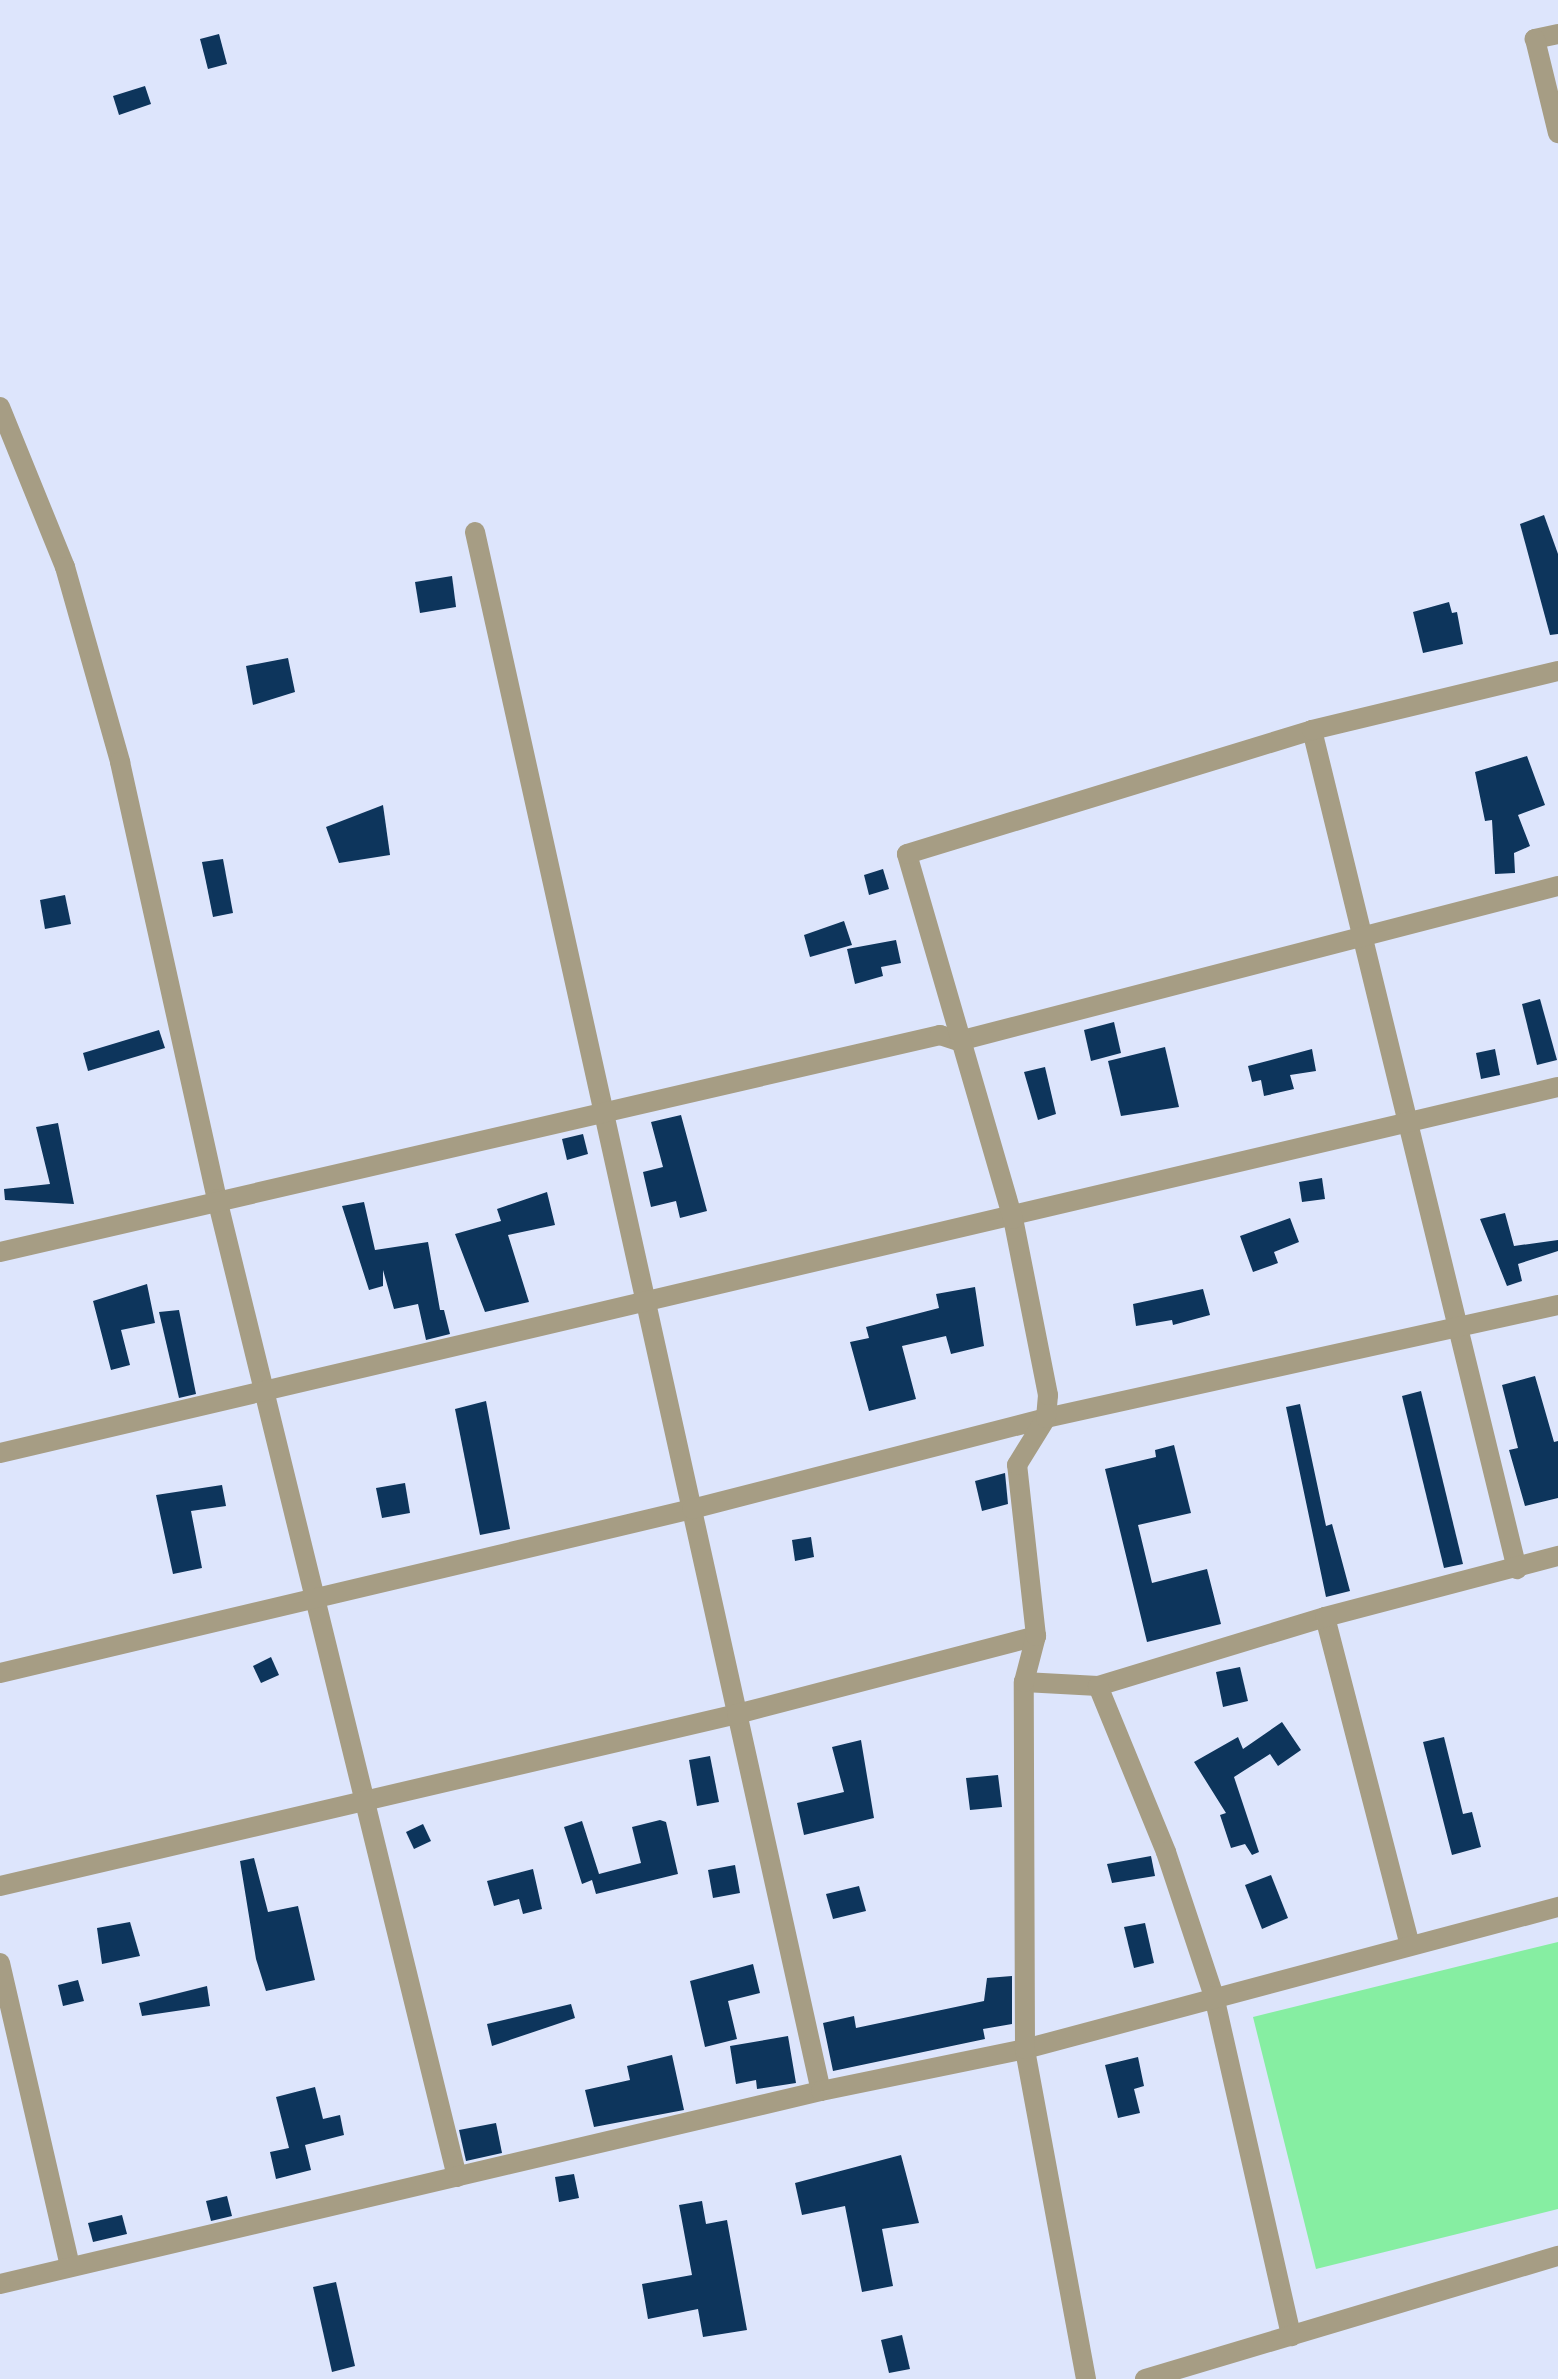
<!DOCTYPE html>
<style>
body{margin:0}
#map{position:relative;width:1558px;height:2379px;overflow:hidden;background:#dde5fc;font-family:"Exo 2",sans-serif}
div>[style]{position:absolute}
.green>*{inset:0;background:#86eea2}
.building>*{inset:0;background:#0d355c}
.minor>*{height:20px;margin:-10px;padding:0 10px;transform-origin:10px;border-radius:10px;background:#a69d84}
span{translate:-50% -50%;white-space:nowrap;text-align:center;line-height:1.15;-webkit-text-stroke:8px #fff;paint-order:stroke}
</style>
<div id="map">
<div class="green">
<i style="clip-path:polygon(1558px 1942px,1558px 2209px,1316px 2269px,1253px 2017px)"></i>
</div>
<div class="building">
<i style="clip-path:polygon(219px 34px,227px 64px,208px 69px,200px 39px)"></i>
<i style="clip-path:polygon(145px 86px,151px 104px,119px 115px,113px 96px)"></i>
<i style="clip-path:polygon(1544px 515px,1558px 554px,1558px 634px,1550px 635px,1520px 524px)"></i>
<i style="clip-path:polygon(452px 576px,456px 607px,420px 613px,415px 582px)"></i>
<i style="clip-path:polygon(1449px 602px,1452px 613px,1457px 612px,1463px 644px,1423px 653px,1413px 612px)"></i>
<i style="clip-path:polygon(288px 658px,295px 692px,253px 705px,246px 666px)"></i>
<i style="clip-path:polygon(1527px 756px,1545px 805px,1518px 815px,1530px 846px,1514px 853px,1515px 873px,1495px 874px,1492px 820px,1485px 821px,1475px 772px)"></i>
<i style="clip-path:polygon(383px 805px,390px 855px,339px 863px,326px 827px)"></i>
<i style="clip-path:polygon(223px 859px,233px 913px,213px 917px,202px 862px)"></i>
<i style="clip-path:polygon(883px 869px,889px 889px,869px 895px,864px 875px)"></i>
<i style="clip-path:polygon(65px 895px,71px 924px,45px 929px,40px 900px)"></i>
<i style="clip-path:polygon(844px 921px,852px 945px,810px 957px,804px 935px)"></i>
<i style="clip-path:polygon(896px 940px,901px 963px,881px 967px,883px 976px,855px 984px,847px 949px)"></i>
<i style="clip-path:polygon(1540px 999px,1557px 1060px,1537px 1065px,1522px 1004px)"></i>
<i style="clip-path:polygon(1114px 1022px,1121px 1053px,1091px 1061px,1084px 1030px)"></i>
<i style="clip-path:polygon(159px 1030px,165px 1048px,88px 1071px,83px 1053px)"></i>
<i style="clip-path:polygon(1165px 1047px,1179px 1107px,1121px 1116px,1108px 1061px)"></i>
<i style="clip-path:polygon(1312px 1049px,1316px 1071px,1290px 1075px,1294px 1089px,1264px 1096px,1261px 1080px,1252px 1082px,1248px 1066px)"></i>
<i style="clip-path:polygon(1495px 1049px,1500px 1075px,1481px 1079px,1476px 1053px)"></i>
<i style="clip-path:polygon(1045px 1067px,1056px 1114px,1038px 1120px,1024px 1072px)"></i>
<i style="clip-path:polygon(681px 1115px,707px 1211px,680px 1218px,676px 1201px,651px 1207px,643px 1172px,663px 1167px,651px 1122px)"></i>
<i style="clip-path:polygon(58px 1123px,74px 1204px,5px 1200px,4px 1189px,50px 1184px,36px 1127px)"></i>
<i style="clip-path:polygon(583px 1134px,588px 1154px,567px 1160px,562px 1139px)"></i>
<i style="clip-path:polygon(1322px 1178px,1325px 1199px,1302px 1202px,1299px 1182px)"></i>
<i style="clip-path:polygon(547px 1192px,555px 1225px,508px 1235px,529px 1302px,485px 1312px,455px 1234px,501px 1221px,497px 1209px)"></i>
<i style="clip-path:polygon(364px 1202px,375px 1250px,428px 1242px,440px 1310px,444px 1310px,450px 1334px,426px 1340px,418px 1304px,394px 1309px,383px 1270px,383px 1286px,369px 1290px,342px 1206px)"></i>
<i style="clip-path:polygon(1505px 1213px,1514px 1246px,1558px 1240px,1558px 1251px,1518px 1264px,1522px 1281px,1507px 1286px,1480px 1219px)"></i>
<i style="clip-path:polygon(1290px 1218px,1299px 1242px,1274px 1252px,1278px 1263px,1253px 1272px,1240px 1236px)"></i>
<i style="clip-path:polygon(147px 1284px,155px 1323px,121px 1330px,130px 1365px,111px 1370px,93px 1301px)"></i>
<i style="clip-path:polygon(975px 1287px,984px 1346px,951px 1354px,946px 1336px,902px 1346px,916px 1399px,869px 1411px,850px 1342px,869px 1338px,866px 1327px,939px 1308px,936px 1294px)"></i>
<i style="clip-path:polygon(1203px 1289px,1210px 1315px,1173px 1325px,1172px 1320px,1136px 1326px,1133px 1304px)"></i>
<i style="clip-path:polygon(179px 1310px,196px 1394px,179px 1398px,159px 1312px)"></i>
<i style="clip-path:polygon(1535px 1376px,1554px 1442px,1558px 1441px,1558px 1498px,1525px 1506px,1509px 1450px,1518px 1448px,1502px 1385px)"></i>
<i style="clip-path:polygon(1421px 1391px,1463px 1564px,1444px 1568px,1402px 1396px)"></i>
<i style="clip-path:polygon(486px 1401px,510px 1529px,480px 1535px,455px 1409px)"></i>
<i style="clip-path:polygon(1300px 1404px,1326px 1526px,1332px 1524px,1350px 1591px,1326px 1597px,1286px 1407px)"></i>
<i style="clip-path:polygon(1174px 1445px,1191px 1513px,1138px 1525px,1152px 1583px,1207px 1569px,1221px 1624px,1147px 1642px,1105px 1469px,1156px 1457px,1155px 1450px)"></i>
<i style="clip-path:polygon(1005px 1473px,1008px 1504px,982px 1511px,975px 1481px)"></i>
<i style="clip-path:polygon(405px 1483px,410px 1513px,382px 1518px,376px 1488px)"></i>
<i style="clip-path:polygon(222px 1485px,226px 1506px,191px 1511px,202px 1568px,173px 1574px,156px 1495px)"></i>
<i style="clip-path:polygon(811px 1537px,814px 1557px,795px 1561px,792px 1540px)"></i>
<i style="clip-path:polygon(271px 1657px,279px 1675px,261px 1683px,253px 1666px)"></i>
<i style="clip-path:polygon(1240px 1667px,1248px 1701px,1223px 1707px,1216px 1672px)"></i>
<i style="clip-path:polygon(1282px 1722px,1301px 1750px,1278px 1766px,1270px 1754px,1234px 1777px,1259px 1852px,1252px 1855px,1245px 1844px,1231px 1848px,1220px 1815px,1226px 1813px,1194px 1762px,1238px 1737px,1243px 1749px)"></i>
<i style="clip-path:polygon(1444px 1737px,1463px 1814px,1472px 1812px,1481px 1847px,1452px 1855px,1423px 1742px)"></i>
<i style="clip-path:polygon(861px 1740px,874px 1818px,804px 1835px,797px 1803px,844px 1792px,832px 1747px)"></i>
<i style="clip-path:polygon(710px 1756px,719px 1802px,697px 1806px,689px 1760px)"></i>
<i style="clip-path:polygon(998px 1775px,1002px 1807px,970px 1810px,966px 1778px)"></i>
<i style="clip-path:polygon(660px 1820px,666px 1822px,678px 1874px,596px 1894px,592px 1880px,582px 1884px,564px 1827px,582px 1821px,599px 1874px,641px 1863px,632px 1827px)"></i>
<i style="clip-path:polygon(423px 1824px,431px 1841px,414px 1849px,406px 1832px)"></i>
<i style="clip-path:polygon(1151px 1856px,1155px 1876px,1112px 1883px,1107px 1864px)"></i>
<i style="clip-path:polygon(254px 1858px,268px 1912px,298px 1906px,315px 1980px,266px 1991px,256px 1959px,240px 1861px)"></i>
<i style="clip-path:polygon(735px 1865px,740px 1893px,713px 1898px,708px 1870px)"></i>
<i style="clip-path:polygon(533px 1869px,542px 1909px,523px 1914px,519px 1899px,494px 1906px,487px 1881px)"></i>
<i style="clip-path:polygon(1271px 1875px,1288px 1918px,1262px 1929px,1245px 1885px)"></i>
<i style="clip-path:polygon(859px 1886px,866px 1911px,833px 1919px,826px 1894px)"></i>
<i style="clip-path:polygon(130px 1922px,140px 1956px,102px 1964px,97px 1928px)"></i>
<i style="clip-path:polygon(1145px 1923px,1154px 1963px,1134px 1968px,1124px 1927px)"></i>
<i style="clip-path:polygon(753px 1964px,760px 1993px,728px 2001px,737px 2039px,705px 2047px,690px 1981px)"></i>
<i style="clip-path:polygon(1012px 1976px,1012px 2024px,983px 2029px,985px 2039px,833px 2071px,823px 2023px,854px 2016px,856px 2028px,984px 2001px,987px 1978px)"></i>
<i style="clip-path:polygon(78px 1980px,84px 2001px,63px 2006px,58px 1985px)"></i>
<i style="clip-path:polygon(207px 1986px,210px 2006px,142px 2016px,139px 2003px)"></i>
<i style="clip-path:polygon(571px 2004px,575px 2018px,492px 2046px,487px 2024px)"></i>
<i style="clip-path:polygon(788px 2036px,796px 2083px,757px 2089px,756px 2080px,736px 2084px,730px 2046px)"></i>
<i style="clip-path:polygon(672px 2055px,684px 2110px,594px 2127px,585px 2090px,630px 2080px,627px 2066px)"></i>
<i style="clip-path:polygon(1138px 2057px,1144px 2086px,1134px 2089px,1140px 2113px,1118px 2118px,1105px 2065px)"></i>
<i style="clip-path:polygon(315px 2087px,323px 2119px,340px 2115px,344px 2135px,305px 2145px,311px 2170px,276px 2179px,270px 2152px,289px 2148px,276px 2097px)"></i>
<i style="clip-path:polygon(496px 2123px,502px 2153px,466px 2161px,459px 2130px)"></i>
<i style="clip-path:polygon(901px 2155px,919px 2223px,882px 2229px,893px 2286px,862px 2292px,845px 2206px,802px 2215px,795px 2183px)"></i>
<i style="clip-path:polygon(574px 2174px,579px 2198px,559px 2202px,555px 2177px)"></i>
<i style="clip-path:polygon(227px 2196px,232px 2216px,211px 2221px,206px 2201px)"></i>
<i style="clip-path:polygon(702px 2201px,706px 2224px,727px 2220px,747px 2330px,703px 2337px,698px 2309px,648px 2319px,642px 2284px,692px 2275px,679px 2205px)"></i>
<i style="clip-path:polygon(122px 2215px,127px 2234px,93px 2242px,88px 2223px)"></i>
<i style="clip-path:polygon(336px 2282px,355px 2366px,332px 2372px,313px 2287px)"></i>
<i style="clip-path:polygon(902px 2335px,910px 2369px,889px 2373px,881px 2340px)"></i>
</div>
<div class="minor">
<i style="left:1558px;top:34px;width:24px;rotate:168deg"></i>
<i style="left:1535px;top:39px;width:97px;rotate:76.3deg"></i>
<i style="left:0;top:407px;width:173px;rotate:67.9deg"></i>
<i style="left:65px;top:567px;width:203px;rotate:74.2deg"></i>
<i style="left:120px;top:762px;width:448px;rotate:77.5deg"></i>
<i style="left:217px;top:1199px;width:1007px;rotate:76.21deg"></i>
<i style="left:475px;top:532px;width:1597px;rotate:77.49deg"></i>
<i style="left:1312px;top:730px;width:864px;rotate:76.27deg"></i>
<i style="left:0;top:1252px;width:965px;rotate:-13deg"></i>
<i style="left:940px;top:1035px;width:20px;rotate:18deg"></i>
<i style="left:959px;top:1041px;width:619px;rotate:-14.51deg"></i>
<i style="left:0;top:1453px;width:1600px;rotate:-13.22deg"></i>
<i style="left:1325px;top:1617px;width:339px;rotate:75.5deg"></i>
<i style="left:0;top:1673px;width:711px;rotate:-13.33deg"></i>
<i style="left:692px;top:1509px;width:366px;rotate:-14.4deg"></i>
<i style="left:1046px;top:1418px;width:524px;rotate:-12.45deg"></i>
<i style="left:1024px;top:1682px;width:74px;rotate:3.1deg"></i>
<i style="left:1098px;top:1686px;width:237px;rotate:-16.9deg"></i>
<i style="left:1325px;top:1617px;width:241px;rotate:-14.7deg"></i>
<i style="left:1098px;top:1686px;width:179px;rotate:67.7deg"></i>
<i style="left:1166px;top:1852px;width:152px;rotate:71.6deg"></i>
<i style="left:1214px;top:1996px;width:349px;rotate:77.2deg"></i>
<i style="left:0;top:1886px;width:757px;rotate:-13.14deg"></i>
<i style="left:737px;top:1714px;width:309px;rotate:-14.6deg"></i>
<i style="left:0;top:1963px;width:312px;rotate:77deg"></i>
<i style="left:0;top:2284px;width:843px;rotate:-13.23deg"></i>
<i style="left:821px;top:2091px;width:208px;rotate:-11.6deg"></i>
<i style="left:1025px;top:2049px;width:552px;rotate:-14.92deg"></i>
<i style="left:1086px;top:2379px;width:336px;rotate:-100.5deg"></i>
<i style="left:1025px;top:2049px;width:367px;rotate:-90.2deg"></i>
<i style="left:1024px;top:1682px;width:48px;rotate:-75.4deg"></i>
<i style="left:1036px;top:1636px;width:172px;rotate:-96.3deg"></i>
<i style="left:1017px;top:1465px;width:55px;rotate:-58.3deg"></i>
<i style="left:1046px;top:1418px;width:23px;rotate:-85deg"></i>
<i style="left:1048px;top:1395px;width:179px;rotate:-101.2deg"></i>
<i style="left:1013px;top:1219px;width:380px;rotate:-106.2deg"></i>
<i style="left:907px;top:854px;width:424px;rotate:-17deg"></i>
<i style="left:1312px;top:730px;width:253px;rotate:-13.5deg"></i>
<i style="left:1145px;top:2379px;width:431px;rotate:-16.6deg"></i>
</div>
</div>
